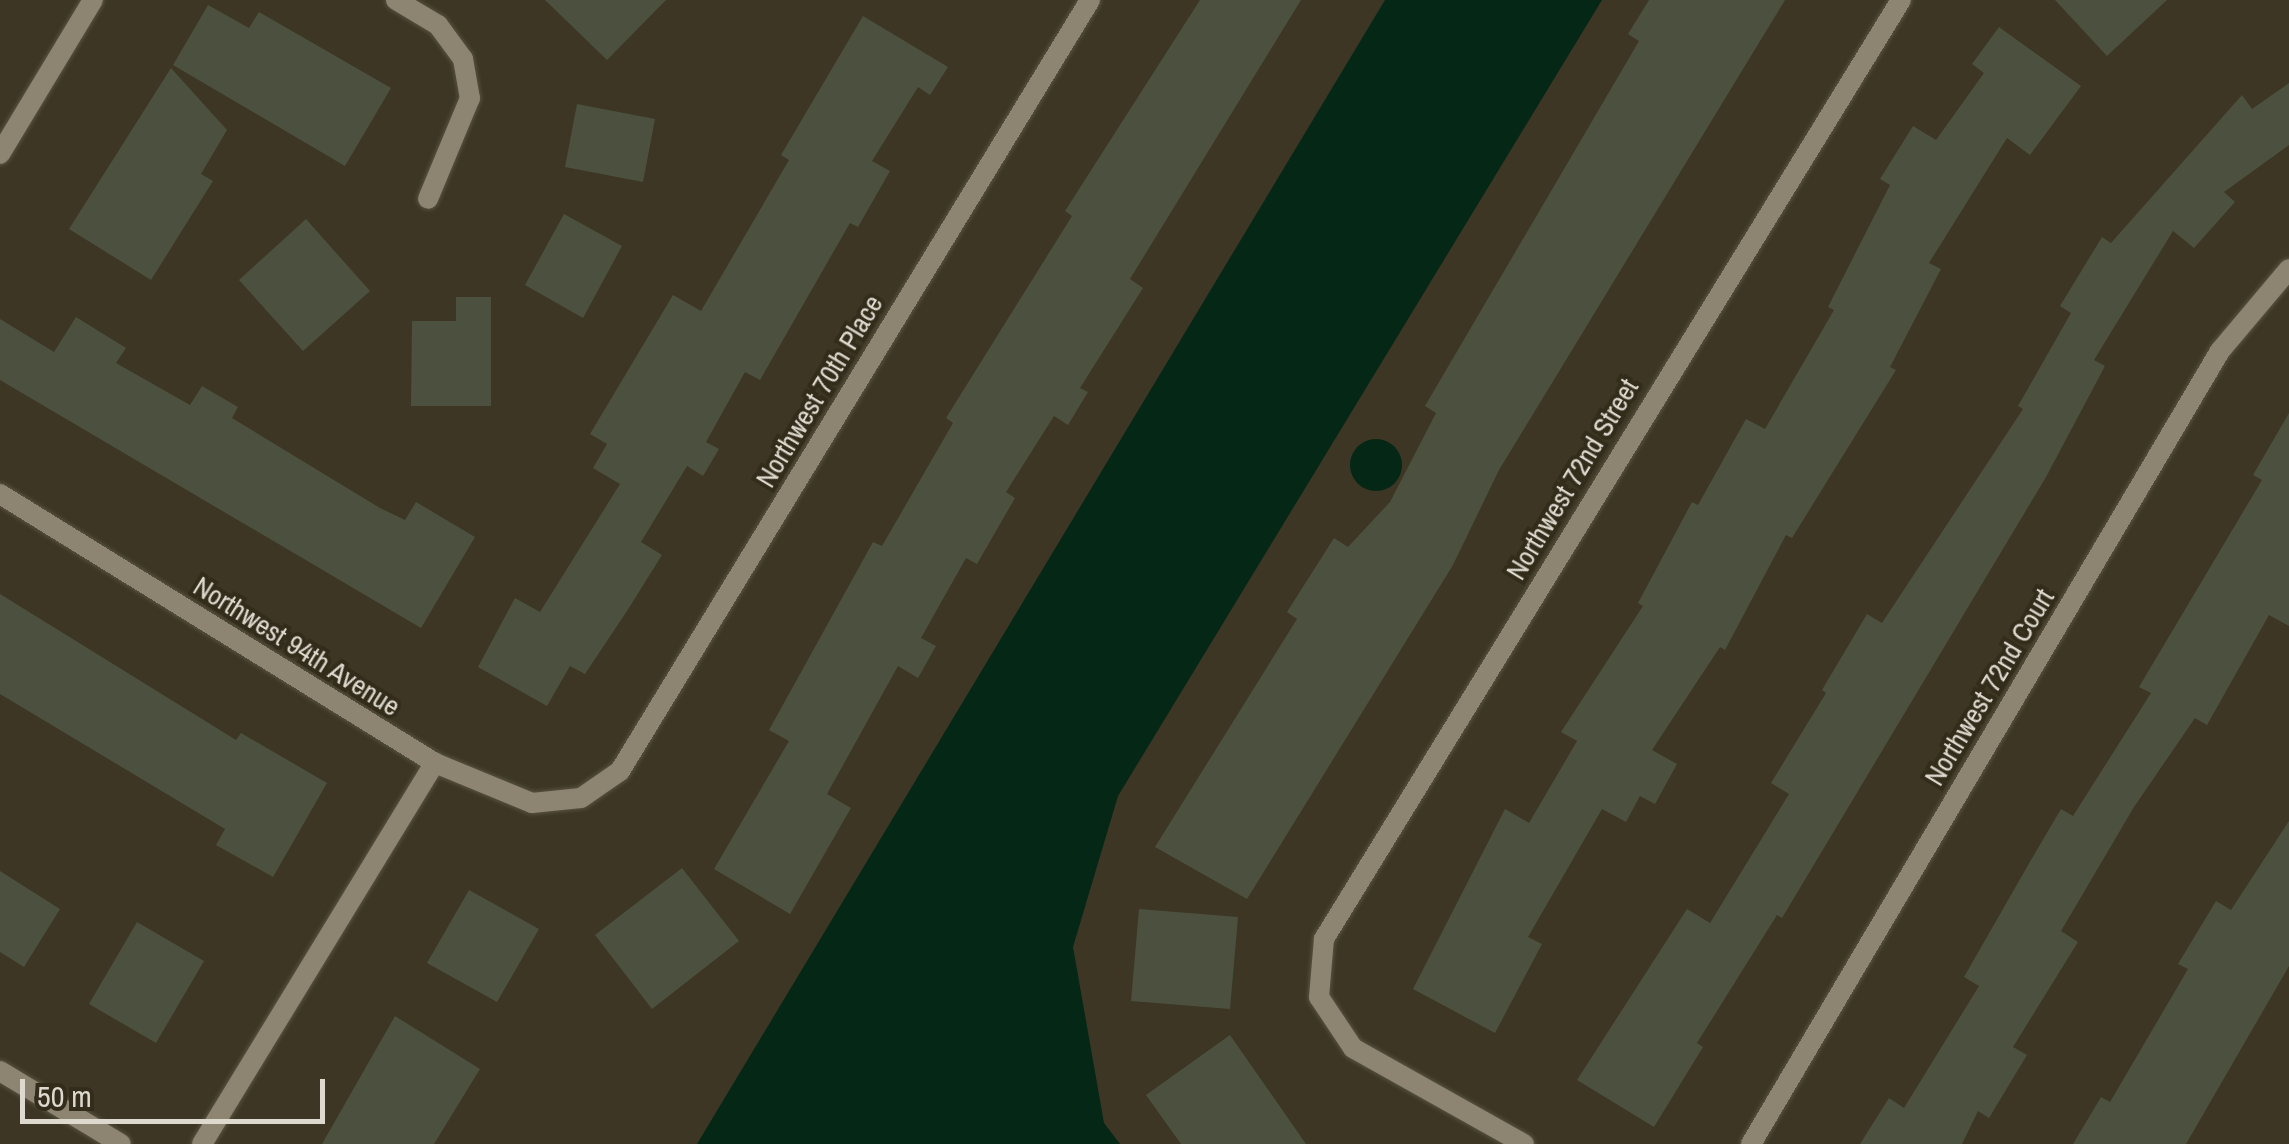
<!DOCTYPE html>
<style>
body{margin:0}
#map{position:relative;width:2289px;height:1144px;overflow:hidden;background:#3d3624;font-family:"Archivo Narrow",sans-serif}
div>[style]{position:absolute}
.water>*{inset:0;background:#052715}
.round{border-radius:50%}
.building>*{inset:0;background:#4b513e}
.roads{filter:drop-shadow(0 0 2px #585242) drop-shadow(0 0 2px #585242)}
.minor>*{height:20px;margin:-10px;padding:0 10px;transform-origin:10px;border-radius:10px;background:#8d8572}
span{translate:-50% -50%;white-space:nowrap;text-align:center;line-height:1.15;-webkit-text-stroke:8px #332c1b;paint-order:stroke}
.street-label{font-size:28px;color:#ddd9ce}
.scale{position:absolute;left:20px;top:1079px;width:305px;height:45px;box-sizing:border-box;border:5px solid #ddd9ce;border-top:0;padding-left:12px;font-size:30px;line-height:35px;white-space:nowrap;color:#ddd9ce;-webkit-text-stroke:8px #332c1b;paint-order:stroke}
</style>
<div id="map">
<div class="water">
<i style="clip-path:polygon(1385px 0,1602px 0,1118px 796px,1073px 947px,1104px 1123px,1120px 1144px,697px 1144px)"></i>
<i class="round" style="left:1350px;top:439px;width:52px;height:52px"></i>
</div>
<div class="building">
<i style="clip-path:polygon(545px 0,666px 0,607px 60px)"></i>
<i style="clip-path:polygon(1200px 0,1301px 0,1130px 279px,1143px 288px,1080px 388px,1088px 392px,1068px 425px,1054px 416px,1006px 492px,1015px 498px,977px 564px,966px 558px,921px 638px,936px 646px,918px 678px,898px 666px,827px 794px,851px 808px,790px 914px,714px 869px,789px 741px,769px 730px,873px 542px,882px 546px,953px 423px,946px 418px,1072px 216px,1065px 211px)"></i>
<i style="clip-path:polygon(1649px 0,1785px 0,1499px 470px,1453px 565px,1247px 899px,1155px 847px,1297px 619px,1287px 612px,1334px 538px,1348px 547px,1390px 502px,1436px 413px,1425px 406px,1639px 41px,1628px 34px)"></i>
<i style="clip-path:polygon(2055px 0,2167px 0,2107px 56px)"></i>
<i style="clip-path:polygon(208px 5px,249px 28px,259px 12px,391px 88px,345px 166px,173px 65px)"></i>
<i style="clip-path:polygon(863px 16px,948px 67px,930px 95px,918px 87px,872px 161px,890px 171px,858px 227px,850px 223px,760px 380px,745px 372px,706px 442px,719px 449px,703px 476px,687px 466px,641px 542px,662px 555px,627px 611px,585px 674px,570px 666px,547px 706px,478px 667px,515px 598px,540px 612px,620px 484px,593px 468px,607px 444px,590px 434px,673px 295px,701px 311px,789px 160px,781px 155px)"></i>
<i style="clip-path:polygon(1999px 27px,2081px 86px,2030px 155px,2007px 138px,1929px 263px,1941px 269px,1890px 367px,1896px 370px,1792px 538px,1786px 535px,1725px 650px,1720px 647px,1652px 750px,1677px 764px,1655px 804px,1640px 796px,1626px 822px,1602px 809px,1528px 937px,1542px 944px,1495px 1033px,1413px 989px,1505px 809px,1529px 823px,1577px 741px,1561px 732px,1643px 606px,1638px 603px,1692px 502px,1698px 505px,1746px 419px,1765px 429px,1834px 310px,1828px 307px,1890px 185px,1880px 179px,1913px 126px,1936px 140px,1984px 73px,1972px 64px)"></i>
<i style="clip-path:polygon(171px 68px,227px 130px,201px 174px,213px 181px,151px 280px,69px 229px)"></i>
<i style="clip-path:polygon(2289px 83px,2289px 145px,2224px 192px,2235px 202px,2194px 248px,2173px 231px,2094px 360px,2105px 366px,2046px 477px,1782px 918px,1777px 915px,1697px 1043px,1703px 1047px,1654px 1127px,1577px 1080px,1687px 909px,1710px 923px,1789px 794px,1771px 783px,1826px 693px,1822px 690px,1867px 614px,1882px 623px,2023px 409px,2018px 406px,2071px 313px,2060px 306px,2102px 237px,2111px 243px,2242px 95px,2252px 109px)"></i>
<i style="clip-path:polygon(577px 104px,655px 119px,643px 182px,565px 167px)"></i>
<i style="clip-path:polygon(564px 214px,622px 246px,583px 318px,525px 285px)"></i>
<i style="clip-path:polygon(306px 219px,370px 291px,303px 351px,239px 280px)"></i>
<i style="clip-path:polygon(456px 297px,491px 297px,491px 406px,411px 406px,412px 321px,456px 321px)"></i>
<i style="clip-path:polygon(76px 317px,126px 348px,116px 363px,190px 405px,202px 386px,238px 407px,232px 418px,380px 508px,405px 520px,416px 502px,475px 537px,421px 628px,0 380px,0 319px,54px 352px)"></i>
<i style="clip-path:polygon(2289px 413px,2289px 626px,2269px 615px,2207px 725px,2195px 718px,2134px 807px,2061px 931px,2078px 942px,2013px 1047px,2027px 1055px,1989px 1118px,1978px 1111px,1962px 1144px,1860px 1144px,1889px 1098px,1904px 1108px,1979px 986px,1964px 977px,2031px 860px,2061px 809px,2073px 816px,2151px 693px,2139px 687px,2262px 480px,2253px 475px)"></i>
<i style="clip-path:polygon(0 594px,236px 740px,241px 733px,327px 783px,273px 877px,216px 845px,225px 829px,0 694px)"></i>
<i style="clip-path:polygon(2289px 821px,2289px 966px,2186px 1144px,2073px 1144px,2101px 1097px,2110px 1102px,2188px 969px,2178px 964px,2216px 901px,2231px 910px)"></i>
<i style="clip-path:polygon(682px 868px,739px 941px,652px 1009px,595px 935px)"></i>
<i style="clip-path:polygon(0 871px,60px 909px,24px 967px,0 952px)"></i>
<i style="clip-path:polygon(469px 890px,539px 929px,497px 1002px,427px 963px)"></i>
<i style="clip-path:polygon(1139px 909px,1238px 917px,1230px 1009px,1131px 1001px)"></i>
<i style="clip-path:polygon(137px 922px,204px 961px,156px 1043px,89px 1004px)"></i>
<i style="clip-path:polygon(395px 1016px,480px 1069px,434px 1144px,322px 1144px)"></i>
<i style="clip-path:polygon(1230px 1035px,1306px 1144px,1181px 1144px,1146px 1095px)"></i>
</div>
<div class="roads">
<div class="minor">
<i style="left:396px;top:0;width:49px;rotate:30.8deg"></i>
<i style="left:438px;top:25px;width:42px;rotate:53.7deg"></i>
<i style="left:463px;top:59px;width:40px;rotate:80deg"></i>
<i style="left:470px;top:98px;width:109px;rotate:112.6deg"></i>
<i style="left:0;top:154px;width:180px;rotate:-58.9deg"></i>
<i style="left:0;top:494px;width:511px;rotate:31.73deg"></i>
<i style="left:435px;top:763px;width:105px;rotate:22.4deg"></i>
<i style="left:532px;top:803px;width:49px;rotate:-5.8deg"></i>
<i style="left:581px;top:798px;width:47px;rotate:-34.7deg"></i>
<i style="left:620px;top:771px;width:903px;rotate:-58.63deg"></i>
<i style="left:0;top:1071px;width:141px;rotate:31.1deg"></i>
<i style="left:202px;top:1144px;width:447px;rotate:-58.6deg"></i>
<i style="left:1524px;top:1144px;width:196px;rotate:-150.7deg"></i>
<i style="left:1353px;top:1048px;width:61px;rotate:-123.7deg"></i>
<i style="left:1319px;top:997px;width:58px;rotate:-85.1deg"></i>
<i style="left:1324px;top:939px;width:1102px;rotate:-58.43deg"></i>
<i style="left:1751px;top:1144px;width:921px;rotate:-59.4deg"></i>
<i style="left:2220px;top:351px;width:107px;rotate:-49.9deg"></i>
</div>
</div>
<div class="street-label">
<span style="left:819px;top:391px;rotate:-59deg">Northwest 70th Place</span>
<span style="left:1572px;top:479px;rotate:-59deg">Northwest 72nd Street</span>
<span style="left:297px;top:646px;rotate:32deg">Northwest 94th Avenue</span>
<span style="left:1989px;top:687px;rotate:-59deg">Northwest 72nd Court</span>
</div>
<div class="scale">50 m</div>
</div>
